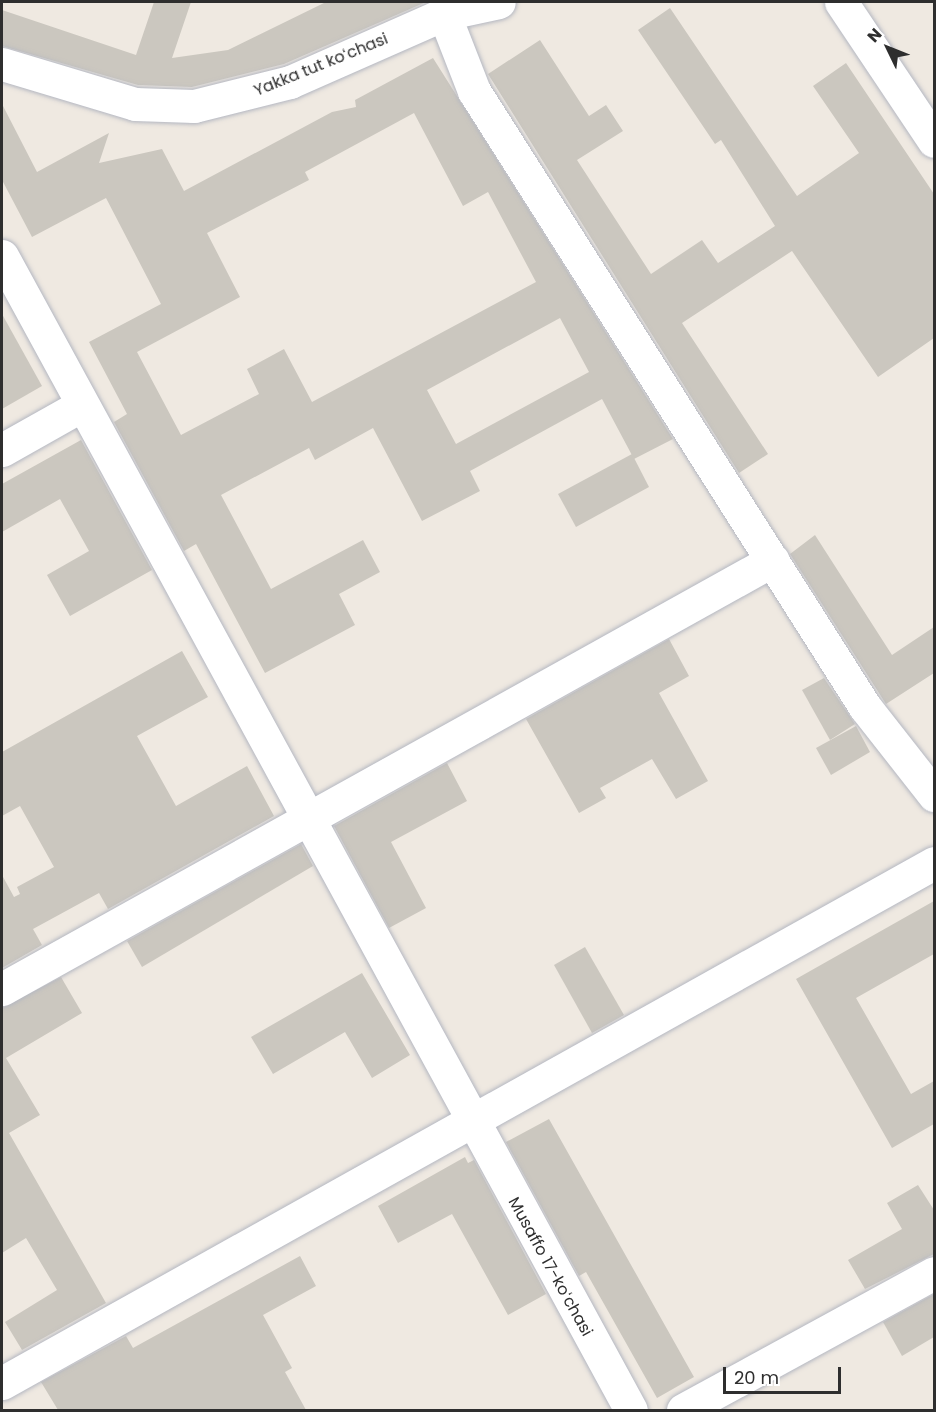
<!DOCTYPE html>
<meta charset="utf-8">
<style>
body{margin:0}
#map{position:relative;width:936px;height:1412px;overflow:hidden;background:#efe9e1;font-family:Poppins,sans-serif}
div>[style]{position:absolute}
.building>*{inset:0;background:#cbc7bf}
.roads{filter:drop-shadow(0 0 2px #b4b7c1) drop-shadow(0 0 2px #b4b7c1)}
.minor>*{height:33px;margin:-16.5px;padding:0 16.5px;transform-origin:16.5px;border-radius:16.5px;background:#fff}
span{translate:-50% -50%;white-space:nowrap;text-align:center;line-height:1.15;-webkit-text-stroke:5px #fff;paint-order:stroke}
.street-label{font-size:16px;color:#2e2e2e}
.frame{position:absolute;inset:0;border:3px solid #2e2e2e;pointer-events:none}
.north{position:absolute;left:858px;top:18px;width:60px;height:60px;-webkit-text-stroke:4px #fff;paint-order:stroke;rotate:313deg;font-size:16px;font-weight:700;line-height:24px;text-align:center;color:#2e2e2e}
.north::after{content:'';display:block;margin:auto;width:21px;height:27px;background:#2e2e2e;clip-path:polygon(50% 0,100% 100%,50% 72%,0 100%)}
.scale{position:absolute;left:723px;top:1367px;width:118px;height:27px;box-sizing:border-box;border:3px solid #2e2e2e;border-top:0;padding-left:8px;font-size:18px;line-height:21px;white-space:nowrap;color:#2e2e2e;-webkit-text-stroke:4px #fff;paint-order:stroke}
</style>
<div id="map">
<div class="building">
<i style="clip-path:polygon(154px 2px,191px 2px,172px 58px,228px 50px,326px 2px,426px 2px,284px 64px,192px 87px,138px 85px,2px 46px,2px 10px,136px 55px)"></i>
<i style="clip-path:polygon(670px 8px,797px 196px,859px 153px,813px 86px,846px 63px,934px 194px,934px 338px,878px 377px,792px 251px,682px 323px,768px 454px,739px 473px,488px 74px,540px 40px,589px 116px,606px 105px,623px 131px,577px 160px,651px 274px,702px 240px,718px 263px,775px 226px,721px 140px,715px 144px,638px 30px)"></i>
<i style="clip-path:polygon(evenodd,433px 58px,673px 439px,634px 459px,602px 399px,470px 471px,480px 491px,422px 521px,373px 428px,315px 460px,309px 448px,221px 495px,271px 589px,363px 540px,380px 572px,339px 594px,355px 625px,265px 673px,196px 544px,184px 551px,114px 422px,127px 414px,89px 342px,161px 304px,106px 198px,32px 237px,2px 180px,2px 104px,37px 172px,109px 133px,99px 163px,162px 149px,184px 191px,332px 112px,356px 107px,355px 100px,433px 58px,414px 113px,463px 206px,488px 192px,536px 282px,312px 402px,284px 349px,247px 369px,259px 394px,181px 435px,137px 352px,240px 297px,207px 233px,309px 180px,305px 172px,414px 113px,433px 58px,560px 318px,589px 372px,456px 444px,427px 390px,560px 318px)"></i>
<i style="clip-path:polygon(2px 314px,42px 386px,2px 409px)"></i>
<i style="clip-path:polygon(81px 440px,152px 570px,70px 616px,47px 575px,89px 551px,60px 499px,2px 532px,2px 484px)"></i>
<i style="clip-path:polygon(632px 454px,649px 487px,576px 527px,558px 494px)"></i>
<i style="clip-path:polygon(815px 535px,892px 655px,934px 627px,934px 673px,886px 704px,790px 554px)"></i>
<i style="clip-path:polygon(669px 639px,689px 676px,659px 693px,708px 781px,676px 799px,652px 759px,600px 788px,606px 798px,579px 813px,526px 719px)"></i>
<i style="clip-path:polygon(182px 651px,208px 697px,137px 736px,176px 806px,247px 766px,274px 816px,108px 909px,99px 893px,33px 929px,42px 945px,2px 968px,2px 875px,14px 897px,20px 894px,17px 887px,54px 867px,20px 806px,2px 816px,2px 752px)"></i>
<i style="clip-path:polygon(824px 678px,855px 724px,830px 740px,802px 690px)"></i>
<i style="clip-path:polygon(856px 726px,870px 752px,831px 775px,816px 748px)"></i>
<i style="clip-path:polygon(447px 763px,467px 801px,391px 842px,426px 908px,389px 928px,334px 826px)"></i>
<i style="clip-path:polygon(301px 844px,313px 866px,142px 967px,127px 941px)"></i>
<i style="clip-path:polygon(934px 901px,934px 954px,856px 998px,911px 1094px,934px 1081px,934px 1124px,892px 1148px,796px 979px)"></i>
<i style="clip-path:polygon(585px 947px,624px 1015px,592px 1033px,554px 965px)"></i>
<i style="clip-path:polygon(362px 973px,410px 1055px,372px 1078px,345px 1032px,273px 1074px,251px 1037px)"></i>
<i style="clip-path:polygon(61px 977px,82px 1013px,6px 1058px,40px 1115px,9px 1133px,106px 1303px,22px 1350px,5px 1322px,57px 1290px,26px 1238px,2px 1253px,2px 1008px)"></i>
<i style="clip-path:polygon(549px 1119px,694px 1377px,657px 1398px,586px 1272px,579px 1276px,506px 1142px)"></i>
<i style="clip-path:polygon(465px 1157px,468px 1163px,474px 1160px,546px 1294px,508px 1315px,452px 1214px,398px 1243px,378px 1206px)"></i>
<i style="clip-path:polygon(918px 1185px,934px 1210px,934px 1254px,865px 1289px,848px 1260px,902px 1229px,887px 1203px)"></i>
<i style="clip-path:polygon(300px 1256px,316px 1286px,263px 1315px,292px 1368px,285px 1372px,306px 1410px,58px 1410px,41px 1382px,126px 1336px,133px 1348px)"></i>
<i style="clip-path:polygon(934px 1294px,934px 1337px,902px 1356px,883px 1322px)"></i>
</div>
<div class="roads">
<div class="minor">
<i style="left:841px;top:2px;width:167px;rotate:56.2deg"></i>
<i style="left:444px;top:14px;width:83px;rotate:68.7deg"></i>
<i style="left:474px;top:91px;width:730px;rotate:57.6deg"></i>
<i style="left:865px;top:707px;width:112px;rotate:51.9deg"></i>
<i style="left:2px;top:64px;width:139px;rotate:16.7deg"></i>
<i style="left:135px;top:104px;width:59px;rotate:1.9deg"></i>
<i style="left:194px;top:106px;width:99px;rotate:-14deg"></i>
<i style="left:290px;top:82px;width:168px;rotate:-23.8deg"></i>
<i style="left:444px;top:14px;width:56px;rotate:-12.3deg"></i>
<i style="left:2px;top:256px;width:1314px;rotate:61.41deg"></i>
<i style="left:2px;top:450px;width:92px;rotate:-29.4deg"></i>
<i style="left:2px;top:989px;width:882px;rotate:-29.09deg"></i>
<i style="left:2px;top:1383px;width:1067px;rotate:-29.16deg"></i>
<i style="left:683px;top:1410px;width:286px;rotate:-28.6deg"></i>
</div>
</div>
<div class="street-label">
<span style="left:321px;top:65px;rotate:-22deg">Yakka tut koʻchasi</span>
<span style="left:550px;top:1267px;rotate:61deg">Musaffo 17-koʻchasi</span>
</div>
<div class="frame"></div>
<div class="north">N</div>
<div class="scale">20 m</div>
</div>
